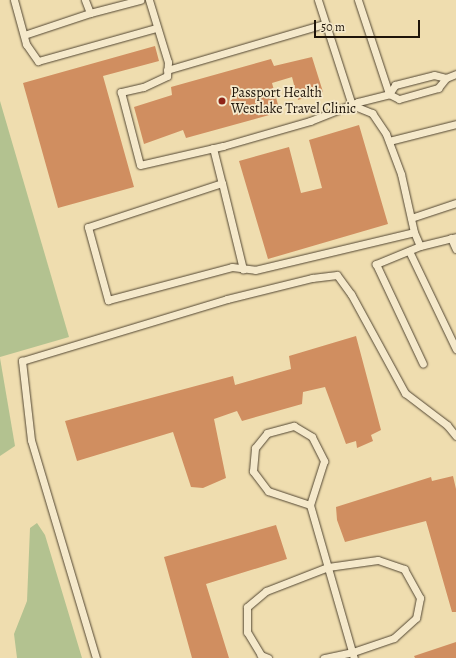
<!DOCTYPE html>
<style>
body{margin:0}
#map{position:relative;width:456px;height:658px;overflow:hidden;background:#efddaf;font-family:Alegreya,serif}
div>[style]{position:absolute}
.green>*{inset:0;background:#b3c290}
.building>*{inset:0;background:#d08e60}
.roads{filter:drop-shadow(0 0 1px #524632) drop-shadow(0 0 1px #524632)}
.service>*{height:7px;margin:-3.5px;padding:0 3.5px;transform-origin:3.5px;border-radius:3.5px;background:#f5e9cb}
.dots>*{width:11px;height:11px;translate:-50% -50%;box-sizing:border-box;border:2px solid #f5e9cb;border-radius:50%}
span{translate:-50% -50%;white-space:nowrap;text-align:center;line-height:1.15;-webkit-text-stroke:3.5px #f5e9cb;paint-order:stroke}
.poi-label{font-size:14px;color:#1e1409}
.left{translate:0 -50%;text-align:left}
.scale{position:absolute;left:314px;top:20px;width:106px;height:18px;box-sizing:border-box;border:2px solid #1e1409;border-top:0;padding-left:5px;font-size:12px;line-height:14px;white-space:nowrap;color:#1e1409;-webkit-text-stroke:3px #f5e9cb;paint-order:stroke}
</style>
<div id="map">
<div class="green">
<i style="clip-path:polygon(0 101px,69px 337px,0 357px)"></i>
<i style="clip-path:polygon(0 358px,15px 446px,0 456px)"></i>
<i style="clip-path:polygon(37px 523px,45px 535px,82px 658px,17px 658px,14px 634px,27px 601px,30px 528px)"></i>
</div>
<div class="building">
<i style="clip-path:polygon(155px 46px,159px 61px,103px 76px,134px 187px,58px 208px,23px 83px)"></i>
<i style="clip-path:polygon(312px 57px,323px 92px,298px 100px,292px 77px,272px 83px,280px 112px,186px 138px,183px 130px,144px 144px,134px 107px,172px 95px,171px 87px,271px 59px,274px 66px)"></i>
<i style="clip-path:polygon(359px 125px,388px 224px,268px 259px,239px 161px,289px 147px,301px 193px,322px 188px,309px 140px)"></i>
<i style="clip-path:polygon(356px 336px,381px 430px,371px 435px,373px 441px,357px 448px,356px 441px,346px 444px,325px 387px,303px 392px,302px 404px,242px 421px,237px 411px,214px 419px,226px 478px,203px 488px,191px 487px,173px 432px,77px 461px,65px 421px,233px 376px,235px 385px,291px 369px,289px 356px)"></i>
<i style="clip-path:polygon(453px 476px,456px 489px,456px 612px,452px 612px,426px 521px,345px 542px,337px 520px,336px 507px,431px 477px,432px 481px)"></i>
<i style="clip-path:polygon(276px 525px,287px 559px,206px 584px,229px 658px,192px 658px,164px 557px)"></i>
<i style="clip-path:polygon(456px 642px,456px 658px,415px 658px,414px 656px)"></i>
</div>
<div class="roads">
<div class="service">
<i style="left:14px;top:0;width:46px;rotate:74.7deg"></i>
<i style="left:26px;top:44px;width:21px;rotate:55deg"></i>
<i style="left:38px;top:61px;width:123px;rotate:-15.6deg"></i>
<i style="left:85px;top:0;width:14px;rotate:69deg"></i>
<i style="left:90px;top:13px;width:52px;rotate:-14.6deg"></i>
<i style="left:149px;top:0;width:65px;rotate:73deg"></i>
<i style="left:168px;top:62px;width:14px;rotate:94deg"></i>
<i style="left:167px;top:76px;width:26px;rotate:155deg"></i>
<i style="left:143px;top:87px;width:23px;rotate:167deg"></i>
<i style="left:121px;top:92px;width:75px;rotate:75.4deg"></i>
<i style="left:140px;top:165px;width:85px;rotate:-12.9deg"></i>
<i style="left:223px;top:146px;width:91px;rotate:-16deg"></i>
<i style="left:310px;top:121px;width:52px;rotate:-21.6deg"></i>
<i style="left:358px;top:102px;width:32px;rotate:-14deg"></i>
<i style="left:389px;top:94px;width:11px;rotate:27deg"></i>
<i style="left:399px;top:99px;width:41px;rotate:-15.8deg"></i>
<i style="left:438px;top:88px;width:13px;rotate:-51deg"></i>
<i style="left:446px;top:78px;width:11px;rotate:-22deg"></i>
<i style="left:318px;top:0;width:110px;rotate:72.1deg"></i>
<i style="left:352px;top:105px;width:22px;rotate:22deg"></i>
<i style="left:372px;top:113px;width:25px;rotate:56deg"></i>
<i style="left:386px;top:134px;width:43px;rotate:69.4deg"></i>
<i style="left:401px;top:174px;width:59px;rotate:77.4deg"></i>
<i style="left:414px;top:232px;width:15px;rotate:67deg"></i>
<i style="left:420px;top:246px;width:37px;rotate:-14deg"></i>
<i style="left:358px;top:0;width:99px;rotate:71.7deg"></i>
<i style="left:24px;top:35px;width:70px;rotate:-18.4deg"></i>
<i style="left:167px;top:70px;width:164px;rotate:-16.3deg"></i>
<i style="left:389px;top:94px;width:11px;rotate:-56deg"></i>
<i style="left:395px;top:85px;width:40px;rotate:-14.4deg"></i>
<i style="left:434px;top:75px;width:12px;rotate:14deg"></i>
<i style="left:389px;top:141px;width:69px;rotate:-14.2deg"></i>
<i style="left:213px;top:148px;width:36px;rotate:76deg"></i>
<i style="left:222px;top:183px;width:141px;rotate:161.8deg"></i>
<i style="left:88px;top:227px;width:76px;rotate:74.7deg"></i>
<i style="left:108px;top:300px;width:128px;rotate:-14.9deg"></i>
<i style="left:232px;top:267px;width:23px;rotate:7deg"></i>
<i style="left:255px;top:270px;width:163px;rotate:-13.4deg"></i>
<i style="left:222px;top:183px;width:89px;rotate:76.3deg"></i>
<i style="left:411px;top:218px;width:47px;rotate:-18.4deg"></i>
<i style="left:451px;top:238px;width:12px;rotate:66deg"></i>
<i style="left:420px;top:246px;width:48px;rotate:157.8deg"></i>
<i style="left:376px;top:264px;width:110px;rotate:64.8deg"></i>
<i style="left:409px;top:251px;width:109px;rotate:64.4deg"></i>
<i style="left:310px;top:505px;width:44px;rotate:-161.6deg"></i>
<i style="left:268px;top:491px;width:25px;rotate:-127deg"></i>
<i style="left:253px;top:471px;width:23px;rotate:-85deg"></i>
<i style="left:255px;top:448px;width:19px;rotate:-51deg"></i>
<i style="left:267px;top:433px;width:28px;rotate:-15deg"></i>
<i style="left:294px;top:426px;width:21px;rotate:31deg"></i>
<i style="left:312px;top:437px;width:27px;rotate:63deg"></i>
<i style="left:324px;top:461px;width:46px;rotate:107.7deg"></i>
<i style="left:310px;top:505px;width:159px;rotate:74deg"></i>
<i style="left:96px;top:658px;width:227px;rotate:-106.6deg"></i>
<i style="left:31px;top:440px;width:80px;rotate:-96.5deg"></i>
<i style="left:22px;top:361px;width:214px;rotate:-16.8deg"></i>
<i style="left:227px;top:299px;width:88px;rotate:-13.9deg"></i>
<i style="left:312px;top:278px;width:25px;rotate:-7deg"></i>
<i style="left:337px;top:275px;width:24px;rotate:54deg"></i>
<i style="left:351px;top:294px;width:113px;rotate:61.4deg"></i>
<i style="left:405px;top:393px;width:53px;rotate:37.3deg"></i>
<i style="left:447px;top:425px;width:14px;rotate:51deg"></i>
<i style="left:268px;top:658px;width:8px;rotate:-157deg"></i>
<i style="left:261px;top:655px;width:27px;rotate:-121deg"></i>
<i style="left:247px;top:632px;width:25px;rotate:-90deg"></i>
<i style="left:247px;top:607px;width:25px;rotate:-40deg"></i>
<i style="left:266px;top:591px;width:66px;rotate:-21.2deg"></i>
<i style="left:328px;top:567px;width:50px;rotate:-8deg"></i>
<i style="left:378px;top:560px;width:28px;rotate:19deg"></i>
<i style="left:404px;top:569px;width:33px;rotate:61deg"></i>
<i style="left:420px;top:598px;width:20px;rotate:101deg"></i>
<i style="left:416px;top:618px;width:30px;rotate:138deg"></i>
<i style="left:394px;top:638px;width:43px;rotate:161.1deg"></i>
<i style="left:353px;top:652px;width:30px;rotate:168deg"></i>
</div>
</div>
<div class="dots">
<i style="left:222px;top:101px;background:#8f2418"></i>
</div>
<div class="poi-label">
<span class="left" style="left:231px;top:101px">Passport Health<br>Westlake Travel Clinic</span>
</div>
<div class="scale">50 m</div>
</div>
